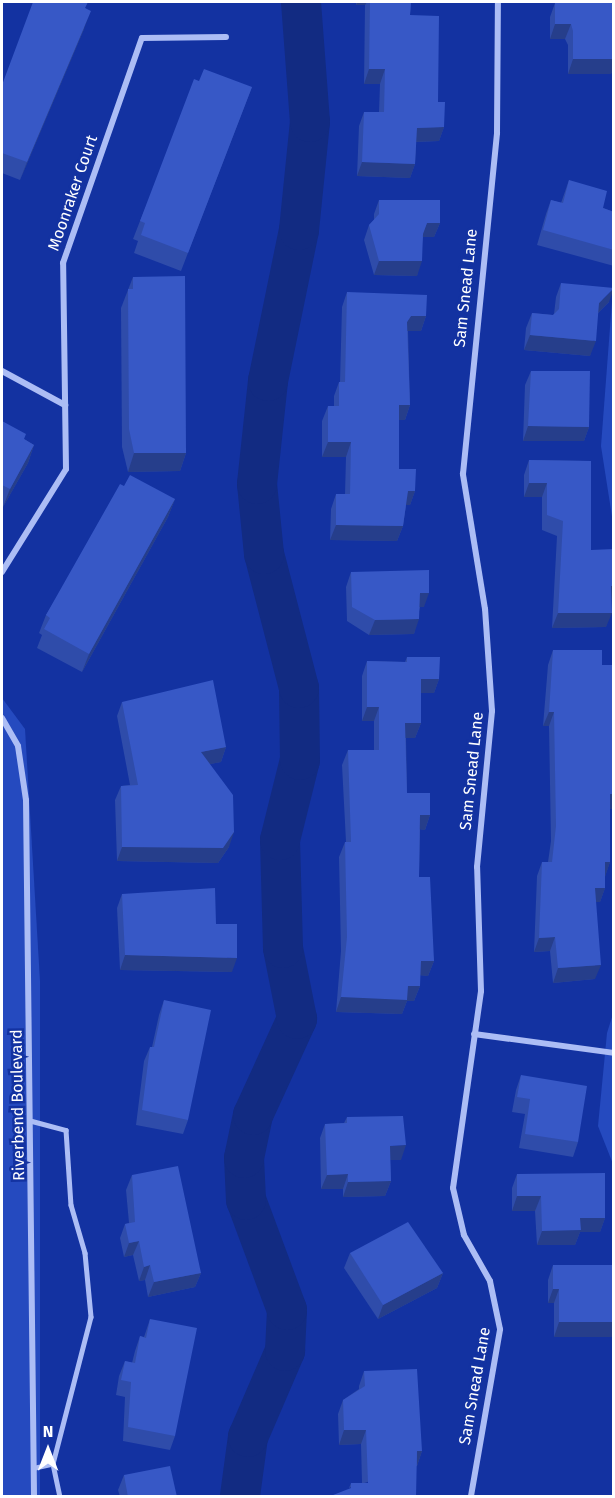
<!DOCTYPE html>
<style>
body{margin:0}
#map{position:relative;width:615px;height:1498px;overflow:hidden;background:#1332a1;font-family:"Fira Sans",sans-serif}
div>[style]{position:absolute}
.green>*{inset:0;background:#254abf}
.river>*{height:40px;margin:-20px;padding:0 20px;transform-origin:20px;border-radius:20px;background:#122b82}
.lane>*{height:4.5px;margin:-2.25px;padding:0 2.25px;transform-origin:2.25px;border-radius:2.25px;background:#acbdf5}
.street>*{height:6px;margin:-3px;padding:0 3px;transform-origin:3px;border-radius:3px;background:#acbdf5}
.wall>*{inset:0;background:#2f4caa}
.shaded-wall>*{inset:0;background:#263e8b}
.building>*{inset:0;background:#3758c6}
span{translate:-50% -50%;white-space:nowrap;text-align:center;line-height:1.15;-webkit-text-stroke:5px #1332a1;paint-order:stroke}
.street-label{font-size:16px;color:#fff}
.frame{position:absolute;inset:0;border:3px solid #fff;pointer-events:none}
.north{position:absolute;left:18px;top:1420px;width:60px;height:60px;-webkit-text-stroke:4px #1332a1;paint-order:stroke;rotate:0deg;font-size:16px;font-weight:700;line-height:24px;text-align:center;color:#fff}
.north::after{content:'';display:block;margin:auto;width:21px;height:27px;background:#fff;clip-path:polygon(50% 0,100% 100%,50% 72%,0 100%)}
</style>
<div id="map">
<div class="green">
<i style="clip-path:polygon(613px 288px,613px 523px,601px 446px)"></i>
<i style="clip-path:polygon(2px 698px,25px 729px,40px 981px,40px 1496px,2px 1496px)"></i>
<i style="clip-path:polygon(613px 1014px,613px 1164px,598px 1126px,607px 1033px)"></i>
</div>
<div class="river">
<i style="left:240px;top:1496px;width:60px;rotate:-82.3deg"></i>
<i style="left:248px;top:1437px;width:94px;rotate:-66.7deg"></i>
<i style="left:285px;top:1351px;width:41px;rotate:-87.2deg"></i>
<i style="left:287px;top:1310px;width:117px;rotate:-110.4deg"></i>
<i style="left:246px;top:1200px;width:42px;rotate:-92.7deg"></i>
<i style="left:244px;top:1158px;width:44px;rotate:-78.2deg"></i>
<i style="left:253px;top:1115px;width:106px;rotate:-65.4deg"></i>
<i style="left:297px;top:1019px;width:72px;rotate:-101.2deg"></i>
<i style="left:283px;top:948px;width:108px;rotate:-91.6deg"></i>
<i style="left:280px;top:840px;width:82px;rotate:-76deg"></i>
<i style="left:300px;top:760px;width:72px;rotate:-90.8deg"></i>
<i style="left:299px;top:688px;width:138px;rotate:-104.6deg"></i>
<i style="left:264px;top:554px;width:70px;rotate:-95.7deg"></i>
<i style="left:257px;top:484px;width:104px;rotate:-83.9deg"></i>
<i style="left:268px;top:381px;width:154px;rotate:-78.4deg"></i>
<i style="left:299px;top:230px;width:109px;rotate:-84.2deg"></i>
<i style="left:310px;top:122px;width:120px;rotate:-94.3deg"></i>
</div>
<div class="lane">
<i style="left:32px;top:1121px;width:35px;rotate:15deg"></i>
<i style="left:66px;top:1130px;width:75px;rotate:86.2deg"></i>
<i style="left:71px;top:1205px;width:50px;rotate:73.7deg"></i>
<i style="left:85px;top:1253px;width:64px;rotate:84.6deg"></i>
<i style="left:91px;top:1317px;width:152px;rotate:104.5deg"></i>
<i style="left:53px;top:1464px;width:18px;rotate:167deg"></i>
<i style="left:53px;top:1464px;width:33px;rotate:78deg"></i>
</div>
<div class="street">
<i style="left:2px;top:371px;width:72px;rotate:28.4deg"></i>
<i style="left:2px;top:572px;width:121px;rotate:-58.1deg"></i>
<i style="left:66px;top:469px;width:206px;rotate:-90.8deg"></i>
<i style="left:63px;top:263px;width:238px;rotate:-70.7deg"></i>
<i style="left:142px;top:38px;width:84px;rotate:-0.7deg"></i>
<i style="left:2px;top:718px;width:32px;rotate:60deg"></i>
<i style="left:18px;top:746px;width:55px;rotate:81.6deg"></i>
<i style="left:26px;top:800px;width:696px;rotate:89.34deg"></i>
<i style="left:474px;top:1034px;width:141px;rotate:7.7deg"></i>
<i style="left:471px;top:1496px;width:169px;rotate:-80.1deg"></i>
<i style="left:500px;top:1329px;width:49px;rotate:-101.8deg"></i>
<i style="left:490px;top:1281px;width:53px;rotate:-119.5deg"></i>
<i style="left:464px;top:1235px;width:48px;rotate:-103.2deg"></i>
<i style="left:453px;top:1188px;width:199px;rotate:-81.9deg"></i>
<i style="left:481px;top:991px;width:124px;rotate:-91.8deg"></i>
<i style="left:477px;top:867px;width:157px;rotate:-84.5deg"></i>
<i style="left:492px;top:711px;width:102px;rotate:-93.9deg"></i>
<i style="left:485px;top:609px;width:137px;rotate:-99.3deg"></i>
<i style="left:463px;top:474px;width:343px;rotate:-84.3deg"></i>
<i style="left:497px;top:133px;width:131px;rotate:-89.6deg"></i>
</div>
<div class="wall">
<i style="clip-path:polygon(356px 2px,411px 2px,410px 15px,438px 102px,444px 127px,439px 141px,416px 142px,415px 164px,410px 178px,357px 176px,359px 126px,364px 112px,379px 112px,380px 84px,364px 84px,365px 5px,356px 5px)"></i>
<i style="clip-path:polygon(555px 3px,614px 3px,614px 66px,611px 74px,568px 74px,568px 45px,565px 39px,550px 39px,550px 17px)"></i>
<i style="clip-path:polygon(86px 8px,84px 29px,20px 180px,2px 173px,2px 85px)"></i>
<i style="clip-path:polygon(199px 81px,252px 87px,181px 271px,134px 253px,138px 241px,133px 239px,140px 221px)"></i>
<i style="clip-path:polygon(569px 180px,603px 208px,614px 212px,614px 266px,537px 245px,546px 214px,551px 200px,561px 203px)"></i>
<i style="clip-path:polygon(379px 200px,440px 223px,434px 237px,423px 237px,417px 276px,374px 275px,364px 240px,369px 225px,374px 220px,374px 214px)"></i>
<i style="clip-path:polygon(133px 277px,186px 453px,180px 471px,128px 472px,122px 447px,121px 308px)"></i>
<i style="clip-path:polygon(561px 283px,609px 302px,598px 313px,590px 356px,524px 350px,526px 328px,532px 313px,553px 315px,554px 314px,556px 297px)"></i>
<i style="clip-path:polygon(347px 292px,426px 316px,421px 331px,408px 331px,410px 405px,405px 420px,399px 420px,399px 469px,415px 491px,410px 505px,406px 505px,403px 526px,397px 541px,330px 540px,331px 509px,336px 494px,345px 494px,346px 457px,322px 457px,322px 421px,328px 406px,334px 406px,334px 396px,339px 382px,340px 382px,342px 307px)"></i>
<i style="clip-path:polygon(531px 371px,589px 427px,584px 441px,523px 441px,525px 385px)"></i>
<i style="clip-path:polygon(2px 421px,24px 439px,34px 445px,28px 463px,3px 507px,2px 506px)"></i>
<i style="clip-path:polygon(529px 460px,591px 461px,591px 550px,614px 600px,611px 600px,606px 627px,552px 628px,557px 536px,542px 530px,542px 497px,524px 497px,524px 475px)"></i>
<i style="clip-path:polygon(124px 486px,175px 499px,168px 517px,82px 672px,37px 648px,42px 635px,39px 633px,46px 615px)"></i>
<i style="clip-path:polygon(351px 572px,424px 607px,420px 607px,414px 634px,369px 635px,347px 621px,346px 587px)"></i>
<i style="clip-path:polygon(553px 650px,602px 665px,610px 809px,610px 862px,605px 876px,605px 888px,600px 902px,596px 902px,595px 979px,553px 983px,550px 951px,534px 952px,537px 876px,542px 862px,548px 862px,551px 841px,549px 726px,543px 726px,548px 665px)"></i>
<i style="clip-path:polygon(407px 657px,439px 679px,434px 693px,421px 693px,421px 723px,415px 738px,406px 738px,407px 793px,430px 815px,425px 830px,420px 829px,419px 877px,434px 961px,428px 976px,420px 975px,420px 986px,414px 1001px,407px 1001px,402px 1014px,336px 1012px,341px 951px,339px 857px,345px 842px,346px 842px,342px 765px,348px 750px,374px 750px,374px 721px,362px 721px,362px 676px,367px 661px,405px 662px)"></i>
<i style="clip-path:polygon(122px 702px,226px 747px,221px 762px,210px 764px,229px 847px,218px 863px,117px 861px,115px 800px,121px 786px,130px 785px,117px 716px)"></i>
<i style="clip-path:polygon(122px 894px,216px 924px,232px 972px,120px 970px,117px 908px)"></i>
<i style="clip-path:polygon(164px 1000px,188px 1120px,183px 1134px,136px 1125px,144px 1061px,150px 1047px,152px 1047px,159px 1015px)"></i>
<i style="clip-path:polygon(521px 1075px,578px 1142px,573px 1157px,519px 1148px,525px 1114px,512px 1112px,516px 1090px)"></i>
<i style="clip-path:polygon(347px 1117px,401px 1160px,390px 1160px,391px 1181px,385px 1196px,343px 1197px,343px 1189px,321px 1189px,320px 1138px,325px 1124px,344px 1123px)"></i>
<i style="clip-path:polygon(517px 1174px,605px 1218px,600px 1232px,580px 1232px,575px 1245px,537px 1245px,535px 1211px,512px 1211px,512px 1188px)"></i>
<i style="clip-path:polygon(132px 1175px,201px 1273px,195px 1287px,148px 1297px,145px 1280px,139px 1281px,133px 1255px,124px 1257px,120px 1238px,125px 1224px,129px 1223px,126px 1190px)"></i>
<i style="clip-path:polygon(350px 1253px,443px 1273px,437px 1288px,378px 1319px,344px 1268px)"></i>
<i style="clip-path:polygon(553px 1265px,614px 1337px,554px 1337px,554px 1303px,548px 1303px,548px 1280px)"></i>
<i style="clip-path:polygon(150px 1319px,175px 1436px,170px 1450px,123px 1441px,125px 1397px,116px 1395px,119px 1376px,125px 1361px,132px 1363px,135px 1351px,140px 1336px,144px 1337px)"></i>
<i style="clip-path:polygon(364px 1371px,422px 1451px,417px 1466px,349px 1488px,351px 1483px,362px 1483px,361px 1444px,339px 1445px,338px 1414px,343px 1400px,359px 1389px,359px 1386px)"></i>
<i style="clip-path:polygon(124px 1475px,177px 1497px,120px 1497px,118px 1490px)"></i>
</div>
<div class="shaded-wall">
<i style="clip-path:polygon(357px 2px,367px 2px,365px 5px,356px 5px)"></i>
<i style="clip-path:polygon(91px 11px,84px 29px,20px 180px,27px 162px)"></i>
<i style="clip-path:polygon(555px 24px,571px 24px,565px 39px,550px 39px)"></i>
<i style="clip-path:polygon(573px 59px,614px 59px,614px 66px,611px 74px,568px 74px)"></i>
<i style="clip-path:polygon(369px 69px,385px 69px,380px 84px,364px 84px)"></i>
<i style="clip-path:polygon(444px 127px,439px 141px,412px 142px,417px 128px)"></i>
<i style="clip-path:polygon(362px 162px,415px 164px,410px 178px,357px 176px)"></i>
<i style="clip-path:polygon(427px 223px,440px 223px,434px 237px,421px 237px)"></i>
<i style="clip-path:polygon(379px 261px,422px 261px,417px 276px,374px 275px)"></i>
<i style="clip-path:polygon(614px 288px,609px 302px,594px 317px,599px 303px)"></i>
<i style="clip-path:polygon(411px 316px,426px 316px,421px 331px,405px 331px,407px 322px)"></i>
<i style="clip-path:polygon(530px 335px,596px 341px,590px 356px,524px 350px)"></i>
<i style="clip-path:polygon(399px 405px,410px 405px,405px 420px,394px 420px)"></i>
<i style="clip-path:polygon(528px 426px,589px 427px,584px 441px,523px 441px)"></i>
<i style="clip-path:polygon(328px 442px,351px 442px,346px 457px,322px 457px)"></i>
<i style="clip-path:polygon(34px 445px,28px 463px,3px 507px,10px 489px)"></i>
<i style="clip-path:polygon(134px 453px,186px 453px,180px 471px,128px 472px)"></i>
<i style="clip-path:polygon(529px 483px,547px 483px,542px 497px,524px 497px)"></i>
<i style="clip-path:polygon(408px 491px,415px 491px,410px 505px,403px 505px)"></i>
<i style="clip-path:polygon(175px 499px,168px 517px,82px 672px,89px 654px)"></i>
<i style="clip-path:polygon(336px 525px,403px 526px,397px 541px,330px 540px)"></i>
<i style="clip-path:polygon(611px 586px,614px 586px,614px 600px,606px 600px)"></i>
<i style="clip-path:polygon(420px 593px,429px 593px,424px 607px,415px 607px)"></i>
<i style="clip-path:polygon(558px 613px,612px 613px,606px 627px,552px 628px)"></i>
<i style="clip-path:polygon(419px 619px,414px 634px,369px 635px,375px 620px)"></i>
<i style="clip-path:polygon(421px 679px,439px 679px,434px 693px,415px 693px)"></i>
<i style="clip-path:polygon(367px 707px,379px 707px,374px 721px,362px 721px)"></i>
<i style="clip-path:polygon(549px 712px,554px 712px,549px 726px,543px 726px)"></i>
<i style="clip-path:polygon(405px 723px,421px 723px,415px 738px,400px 738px)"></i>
<i style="clip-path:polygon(226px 747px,221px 762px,195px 767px,201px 752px)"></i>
<i style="clip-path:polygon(610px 794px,614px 794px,614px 809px,605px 809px)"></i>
<i style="clip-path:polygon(420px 815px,430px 815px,425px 830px,414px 829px)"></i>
<i style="clip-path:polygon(234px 832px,229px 847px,218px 863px,117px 861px,122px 847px)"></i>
<i style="clip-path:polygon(605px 862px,610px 862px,605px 877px)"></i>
<i style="clip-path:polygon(595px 888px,605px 888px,600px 902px,589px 902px)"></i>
<i style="clip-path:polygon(555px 937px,550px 951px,534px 952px,539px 938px)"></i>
<i style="clip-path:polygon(125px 955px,237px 958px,232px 972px,120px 970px)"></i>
<i style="clip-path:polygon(421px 961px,434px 961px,428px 976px,415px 975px)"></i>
<i style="clip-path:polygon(601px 965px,595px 979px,553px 983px,558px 968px)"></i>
<i style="clip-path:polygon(408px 986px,420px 986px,414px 1001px,407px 1001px,402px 1014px,336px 1012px,341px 997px)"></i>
<i style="clip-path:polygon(406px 1145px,401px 1160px,385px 1160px,390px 1146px)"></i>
<i style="clip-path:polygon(348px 1174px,343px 1189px,321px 1189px,327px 1175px)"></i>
<i style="clip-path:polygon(391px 1181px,385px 1196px,343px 1197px,348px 1182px)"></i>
<i style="clip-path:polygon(517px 1196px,541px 1196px,535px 1211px,512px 1211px)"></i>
<i style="clip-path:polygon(580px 1218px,605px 1218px,600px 1232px,580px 1232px,575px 1245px,537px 1245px,542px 1231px)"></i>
<i style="clip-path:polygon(139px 1241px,133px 1255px,124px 1257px,129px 1243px)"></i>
<i style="clip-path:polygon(150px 1265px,145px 1280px,139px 1281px,144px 1267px)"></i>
<i style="clip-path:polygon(201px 1273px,195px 1287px,148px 1297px,154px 1282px)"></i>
<i style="clip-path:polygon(443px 1273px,437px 1288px,378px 1319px,383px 1305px)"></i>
<i style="clip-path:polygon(553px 1289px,559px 1289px,554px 1303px,548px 1303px)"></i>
<i style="clip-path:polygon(559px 1322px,614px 1322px,614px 1337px,554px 1337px)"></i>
<i style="clip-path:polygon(344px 1430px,366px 1430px,361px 1444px,339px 1445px)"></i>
<i style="clip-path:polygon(417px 1451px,422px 1451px,417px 1466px)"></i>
</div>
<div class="building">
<i style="clip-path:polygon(33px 2px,88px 2px,85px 8px,91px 11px,27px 162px,2px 153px,2px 85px)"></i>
<i style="clip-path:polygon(370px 2px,411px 2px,410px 15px,439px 16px,438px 102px,445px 102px,444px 127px,417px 128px,415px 164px,362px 162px,364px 112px,384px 112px,385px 69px,369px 69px)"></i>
<i style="clip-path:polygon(555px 3px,614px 3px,614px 59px,573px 59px,573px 31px,571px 24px,555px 24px)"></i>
<i style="clip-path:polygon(204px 69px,252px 87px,188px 253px,141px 235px,145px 223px,140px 221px,194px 79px,199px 81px)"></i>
<i style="clip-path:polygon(569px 180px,607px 191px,603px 208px,614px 212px,614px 250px,543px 230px,551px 200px,563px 203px)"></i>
<i style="clip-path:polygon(379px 200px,440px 200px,440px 223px,427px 223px,423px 234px,422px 261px,379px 261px,369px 225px,379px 214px)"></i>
<i style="clip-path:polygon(185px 276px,186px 453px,134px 453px,129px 429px,128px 289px,133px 289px,133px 277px)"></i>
<i style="clip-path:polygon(561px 283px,614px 288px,599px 303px,596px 341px,530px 335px,532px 313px,553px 315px,559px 309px)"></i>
<i style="clip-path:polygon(347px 292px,427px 295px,426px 316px,411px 316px,407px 322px,410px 405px,399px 405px,399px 469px,416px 469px,415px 491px,408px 491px,403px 526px,336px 525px,336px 494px,350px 494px,351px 442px,328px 442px,328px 406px,339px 406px,339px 382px,345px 382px)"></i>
<i style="clip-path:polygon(531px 371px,590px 371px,589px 427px,528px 426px)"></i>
<i style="clip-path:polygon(2px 421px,26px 434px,24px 439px,34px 445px,10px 489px,2px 485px)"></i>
<i style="clip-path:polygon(529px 460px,591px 461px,591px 550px,614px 549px,614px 586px,611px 586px,612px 613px,558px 613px,563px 521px,547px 515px,547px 483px,529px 483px)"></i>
<i style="clip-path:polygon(130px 475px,175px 499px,89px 654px,44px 629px,50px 618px,46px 615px,120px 484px,124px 486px)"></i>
<i style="clip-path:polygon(429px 570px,429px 593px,420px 593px,419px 619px,375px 620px,352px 607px,351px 572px)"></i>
<i style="clip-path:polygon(553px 650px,602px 650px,602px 665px,614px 665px,614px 794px,610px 794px,610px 862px,605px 862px,605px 888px,595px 888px,601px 965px,558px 968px,555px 937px,539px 938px,542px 862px,552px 862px,556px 826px,554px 712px,549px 712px)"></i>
<i style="clip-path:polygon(407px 657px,440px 657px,439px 679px,421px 679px,421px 723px,405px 723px,407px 793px,430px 793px,430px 815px,420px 815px,419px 877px,430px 877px,434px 961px,421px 961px,420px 986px,408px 986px,407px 1000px,341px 997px,347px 937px,345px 842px,351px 842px,348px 750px,379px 750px,379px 707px,367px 707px,367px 661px,407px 662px)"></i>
<i style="clip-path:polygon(213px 680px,226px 747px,201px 752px,233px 795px,234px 832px,223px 848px,122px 847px,121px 786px,138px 785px,122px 702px)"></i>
<i style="clip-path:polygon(215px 888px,216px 924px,237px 924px,237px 958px,125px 955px,122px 894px)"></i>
<i style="clip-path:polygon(164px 1000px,211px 1010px,188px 1120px,142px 1110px,150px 1047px,154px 1047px)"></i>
<i style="clip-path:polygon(521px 1075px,587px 1086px,578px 1142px,525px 1134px,530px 1099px,517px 1097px)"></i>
<i style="clip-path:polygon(403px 1116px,406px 1145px,390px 1146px,391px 1181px,348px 1182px,348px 1174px,327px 1175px,325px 1124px,347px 1123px,347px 1117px)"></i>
<i style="clip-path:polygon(178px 1166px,201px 1273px,154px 1282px,150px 1265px,144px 1267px,139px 1241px,129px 1243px,125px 1224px,135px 1222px,132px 1175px)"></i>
<i style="clip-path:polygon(605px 1173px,605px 1218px,580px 1218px,581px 1230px,542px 1231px,541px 1196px,517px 1196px,517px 1174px)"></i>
<i style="clip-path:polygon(408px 1222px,443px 1273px,383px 1305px,350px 1253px)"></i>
<i style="clip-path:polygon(553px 1265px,614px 1265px,614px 1322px,559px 1322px,559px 1289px,553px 1289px)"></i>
<i style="clip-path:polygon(150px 1319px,197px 1328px,175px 1436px,128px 1427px,131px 1382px,121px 1380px,125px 1361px,135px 1363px,140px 1336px,146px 1338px)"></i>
<i style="clip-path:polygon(417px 1369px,422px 1451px,417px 1451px,416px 1497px,328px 1497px,351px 1488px,351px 1483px,368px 1483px,366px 1430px,344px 1430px,343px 1400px,365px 1386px,364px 1371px)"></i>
<i style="clip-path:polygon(170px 1466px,177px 1497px,128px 1497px,124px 1475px)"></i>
</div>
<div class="street-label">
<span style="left:73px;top:193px;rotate:-71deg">Moonraker Court</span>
<span style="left:466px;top:288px;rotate:-84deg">Sam Snead Lane</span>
<span style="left:472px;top:771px;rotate:-84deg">Sam Snead Lane</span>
<span style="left:18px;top:1105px;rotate:-91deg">Riverbend Boulevard</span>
<span style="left:475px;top:1386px;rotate:-80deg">Sam Snead Lane</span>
</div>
<div class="frame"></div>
<div class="north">N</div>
</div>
